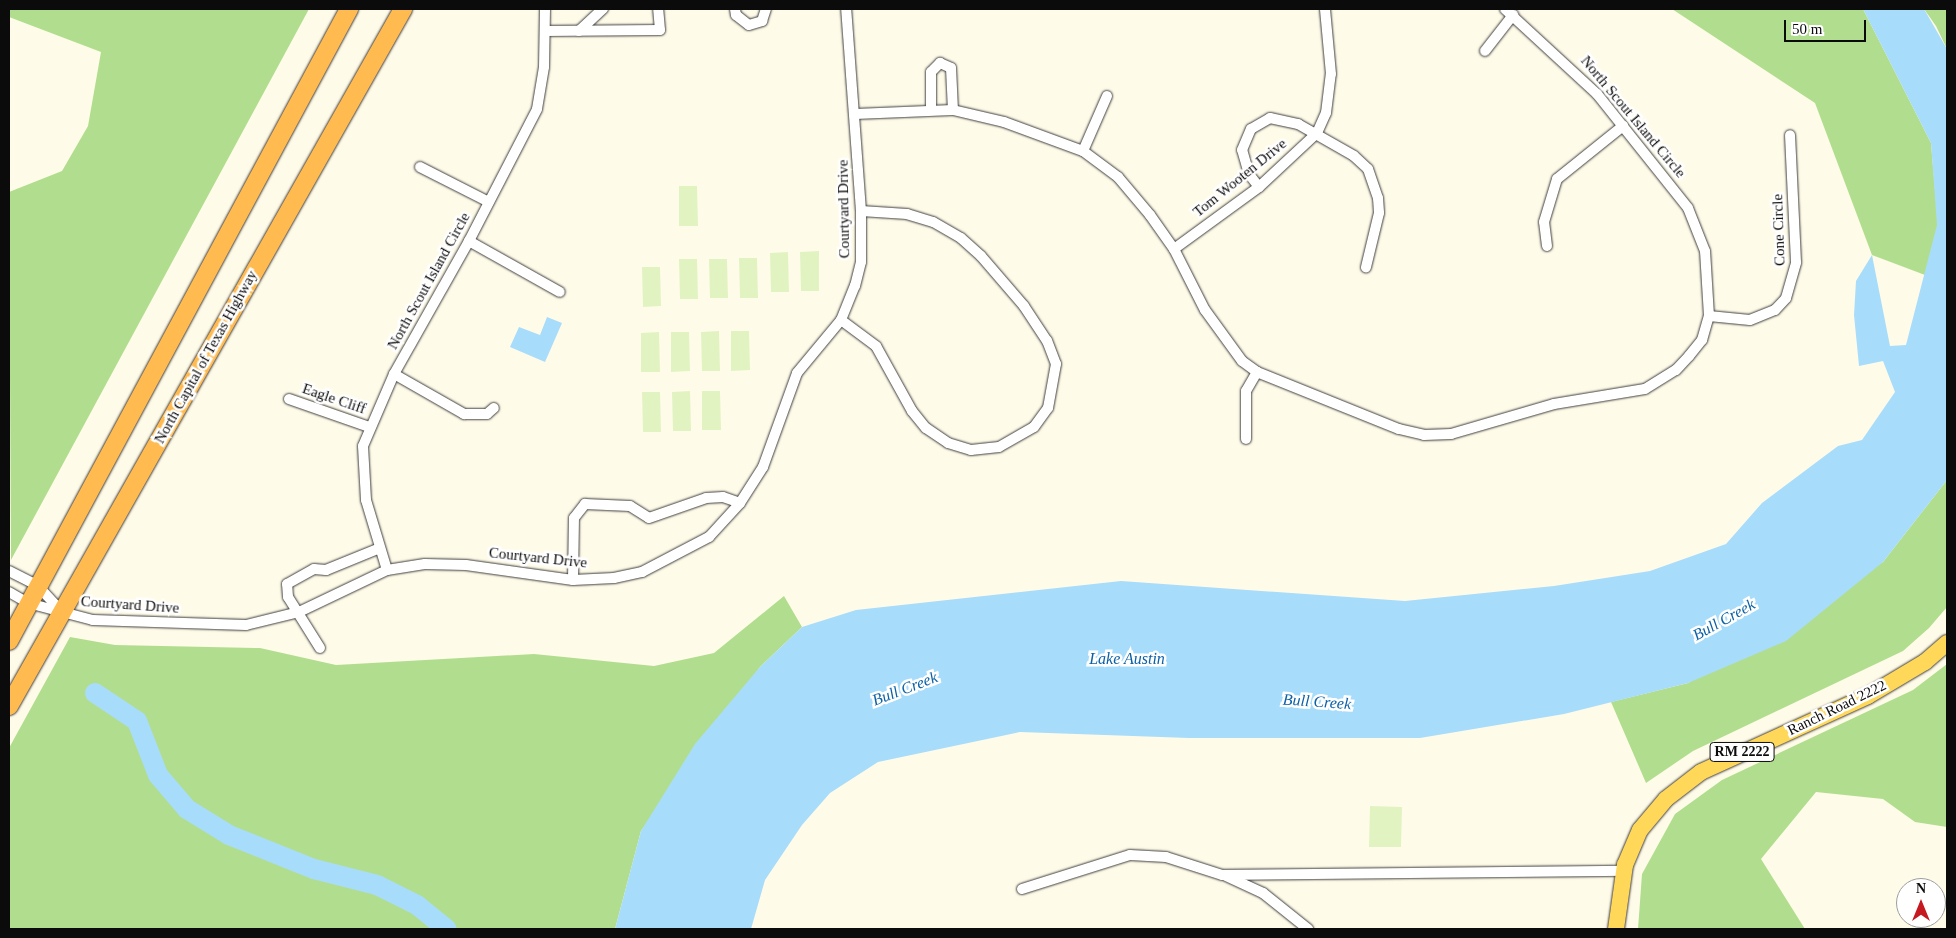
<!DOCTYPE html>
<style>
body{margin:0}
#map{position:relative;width:1956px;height:938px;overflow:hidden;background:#fffbe9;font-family:Georgia,serif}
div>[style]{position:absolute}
.forest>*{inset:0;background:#b1de8e}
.pitch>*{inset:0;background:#e2f3c2}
.water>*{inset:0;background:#a8dcfb}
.river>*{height:20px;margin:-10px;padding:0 10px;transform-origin:10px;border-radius:10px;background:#a8dcfb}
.roads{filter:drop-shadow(0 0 1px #3e3e3e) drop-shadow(0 0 1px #3e3e3e)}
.minor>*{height:10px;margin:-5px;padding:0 5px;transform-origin:5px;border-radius:5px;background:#fff}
.primary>*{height:16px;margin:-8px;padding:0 8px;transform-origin:8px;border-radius:8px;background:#ffd859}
.trunk>*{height:18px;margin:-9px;padding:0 9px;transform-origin:9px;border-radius:9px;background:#ffba50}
span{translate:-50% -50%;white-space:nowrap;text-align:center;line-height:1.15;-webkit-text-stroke:5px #fff;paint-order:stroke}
.shield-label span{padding:1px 4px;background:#fff;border:1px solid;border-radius:4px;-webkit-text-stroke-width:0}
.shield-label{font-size:14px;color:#0b0b0b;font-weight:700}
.street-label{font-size:15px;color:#0b0b0b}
.water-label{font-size:16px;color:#0b61a6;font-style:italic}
.frame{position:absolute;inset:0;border:10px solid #0b0b0b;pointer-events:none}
.north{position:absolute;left:1896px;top:878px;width:50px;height:50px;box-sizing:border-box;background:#fff;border:1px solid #9d9d9d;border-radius:50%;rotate:0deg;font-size:14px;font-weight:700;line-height:20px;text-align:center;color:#0b0b0b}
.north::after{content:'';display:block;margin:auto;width:18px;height:22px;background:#c51820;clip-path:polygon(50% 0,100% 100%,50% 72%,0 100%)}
.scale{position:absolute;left:1784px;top:20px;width:82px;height:22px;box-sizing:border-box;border:2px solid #0b0b0b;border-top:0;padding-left:6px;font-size:15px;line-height:18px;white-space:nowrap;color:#0b0b0b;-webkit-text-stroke:4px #fff;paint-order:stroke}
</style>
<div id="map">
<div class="forest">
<i style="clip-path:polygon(9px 9px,309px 9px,11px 560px,9px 192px,62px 171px,88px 126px,101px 52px,9px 17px)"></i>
<i style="clip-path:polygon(1672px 9px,1863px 9px,1931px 143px,1938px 225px,1925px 275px,1872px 255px,1815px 103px)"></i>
<i style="clip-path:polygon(1924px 9px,1947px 9px,1947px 49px,1936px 26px)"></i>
<i style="clip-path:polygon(1947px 480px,1947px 607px,1929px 628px,1903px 651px,1693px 751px,1646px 783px,1611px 702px,1688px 683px,1883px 562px)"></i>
<i style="clip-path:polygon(784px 596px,802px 627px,760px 667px,641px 831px,615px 929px,9px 929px,9px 748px,70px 637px,115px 645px,260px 648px,336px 665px,534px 654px,654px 666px,714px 653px)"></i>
<i style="clip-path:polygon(1947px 664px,1947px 827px,1915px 822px,1883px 799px,1816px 792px,1761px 859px,1805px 929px,1638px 929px,1642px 874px,1675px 814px,1722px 780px,1913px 690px)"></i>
</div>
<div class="pitch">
<i style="clip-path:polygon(679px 186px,697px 186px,698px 226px,679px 226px)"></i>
<i style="clip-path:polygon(819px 251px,819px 291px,801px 291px,800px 252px)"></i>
<i style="clip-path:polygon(788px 252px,789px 292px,771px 292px,770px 253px)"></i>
<i style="clip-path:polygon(739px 258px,757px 258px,758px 298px,740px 298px)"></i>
<i style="clip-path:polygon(697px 259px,698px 299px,680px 299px,679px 259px)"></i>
<i style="clip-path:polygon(709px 259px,727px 259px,728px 298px,710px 298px)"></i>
<i style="clip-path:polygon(642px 267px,660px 267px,661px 306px,643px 307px)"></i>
<i style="clip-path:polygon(719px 331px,720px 371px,702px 371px,701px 332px)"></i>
<i style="clip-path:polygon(731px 331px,749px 331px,750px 370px,731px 371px)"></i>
<i style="clip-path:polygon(659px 332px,660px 372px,641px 372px,641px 333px)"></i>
<i style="clip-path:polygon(671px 332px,689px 332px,690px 371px,671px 372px)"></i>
<i style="clip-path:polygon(690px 391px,691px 431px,673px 431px,672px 392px)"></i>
<i style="clip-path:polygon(702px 391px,720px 391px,721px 430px,702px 430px)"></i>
<i style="clip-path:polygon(642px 392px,660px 392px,661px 432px,643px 432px)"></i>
<i style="clip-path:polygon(1370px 806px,1402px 807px,1401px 847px,1369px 847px)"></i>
</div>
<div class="water">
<i style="clip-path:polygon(1863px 9px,1924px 9px,1947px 49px,1947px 480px,1883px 562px,1786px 641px,1688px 683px,1564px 714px,1420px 738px,1189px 738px,1020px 732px,878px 762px,830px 793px,802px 825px,765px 880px,751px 929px,615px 929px,641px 831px,695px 744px,760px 667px,802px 627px,856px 610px,1121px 581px,1405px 601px,1554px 586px,1650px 571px,1726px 544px,1762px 503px,1838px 446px,1862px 440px,1895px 392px,1883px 361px,1859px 366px,1854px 315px,1856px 281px,1872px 255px,1890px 346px,1906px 345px,1937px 225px,1931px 143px)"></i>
<i style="clip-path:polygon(547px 317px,562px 323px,545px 362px,510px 347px,519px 327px,540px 335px)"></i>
</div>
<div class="river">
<i style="left:95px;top:693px;width:50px;rotate:33.7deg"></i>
<i style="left:137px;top:721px;width:58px;rotate:68.7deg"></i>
<i style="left:158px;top:775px;width:45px;rotate:49.5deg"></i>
<i style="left:187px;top:809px;width:49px;rotate:31.8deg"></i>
<i style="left:229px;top:835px;width:92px;rotate:21.8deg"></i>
<i style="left:314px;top:869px;width:65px;rotate:14.3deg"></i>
<i style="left:377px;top:885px;width:45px;rotate:26.6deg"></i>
<i style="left:417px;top:905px;width:38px;rotate:39deg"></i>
</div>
<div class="roads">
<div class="minor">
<i style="left:735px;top:9px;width:6px;rotate:81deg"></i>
<i style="left:736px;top:15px;width:16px;rotate:38deg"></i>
<i style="left:749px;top:25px;width:14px;rotate:-17deg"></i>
<i style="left:762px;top:21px;width:13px;rotate:-72deg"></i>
<i style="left:545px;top:31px;width:115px;rotate:-0.5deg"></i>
<i style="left:660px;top:30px;width:21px;rotate:-95deg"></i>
<i style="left:579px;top:31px;width:33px;rotate:-43deg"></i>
<i style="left:1485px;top:51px;width:46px;rotate:-52.1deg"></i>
<i style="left:931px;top:109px;width:37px;rotate:-90deg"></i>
<i style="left:931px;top:72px;width:13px;rotate:-45deg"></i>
<i style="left:940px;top:63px;width:12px;rotate:24deg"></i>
<i style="left:951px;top:68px;width:42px;rotate:87.3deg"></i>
<i style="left:855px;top:114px;width:98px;rotate:-2.3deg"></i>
<i style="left:953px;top:110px;width:52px;rotate:13.2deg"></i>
<i style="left:1004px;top:122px;width:84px;rotate:20.2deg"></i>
<i style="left:1083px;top:151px;width:44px;rotate:36.6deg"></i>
<i style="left:1118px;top:177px;width:50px;rotate:49.9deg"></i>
<i style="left:1150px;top:215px;width:42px;rotate:54.8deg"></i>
<i style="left:1174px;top:249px;width:68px;rotate:63.1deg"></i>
<i style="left:1205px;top:310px;width:63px;rotate:54deg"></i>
<i style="left:1242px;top:361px;width:19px;rotate:36deg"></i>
<i style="left:1257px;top:372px;width:153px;rotate:21.9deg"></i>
<i style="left:1399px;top:429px;width:26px;rotate:13deg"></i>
<i style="left:1424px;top:435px;width:27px;rotate:-2deg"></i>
<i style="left:1451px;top:434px;width:107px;rotate:-16.2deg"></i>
<i style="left:1554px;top:404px;width:92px;rotate:-9.4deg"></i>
<i style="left:1645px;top:389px;width:36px;rotate:-32deg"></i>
<i style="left:1676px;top:370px;width:19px;rotate:-47deg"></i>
<i style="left:1689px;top:356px;width:21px;rotate:-51deg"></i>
<i style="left:1702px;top:340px;width:25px;rotate:-74deg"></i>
<i style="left:1709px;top:316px;width:65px;rotate:-93.5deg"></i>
<i style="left:1705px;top:251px;width:46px;rotate:-111.6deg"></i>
<i style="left:1688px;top:208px;width:146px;rotate:-128.6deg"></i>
<i style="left:1597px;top:94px;width:125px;rotate:-137.3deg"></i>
<i style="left:1083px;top:151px;width:60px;rotate:-66.4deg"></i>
<i style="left:420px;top:167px;width:77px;rotate:26.9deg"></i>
<i style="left:1259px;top:187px;width:16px;rotate:-128deg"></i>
<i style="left:1249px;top:174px;width:25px;rotate:-106deg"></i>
<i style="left:1242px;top:150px;width:23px;rotate:-67deg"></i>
<i style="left:1251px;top:129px;width:22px;rotate:-30deg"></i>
<i style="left:1270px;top:118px;width:29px;rotate:12deg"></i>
<i style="left:1298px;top:124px;width:64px;rotate:29.7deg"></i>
<i style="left:1354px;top:156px;width:19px;rotate:43deg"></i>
<i style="left:1368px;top:169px;width:31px;rotate:71deg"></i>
<i style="left:1378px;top:198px;width:15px;rotate:86deg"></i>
<i style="left:1379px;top:213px;width:56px;rotate:103.5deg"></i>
<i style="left:469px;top:241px;width:104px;rotate:29.3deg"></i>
<i style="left:1547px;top:246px;width:24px;rotate:-97deg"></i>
<i style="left:1544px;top:222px;width:45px;rotate:-73.2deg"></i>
<i style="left:1557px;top:179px;width:85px;rotate:-38.8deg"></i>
<i style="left:1174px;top:249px;width:105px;rotate:-36.1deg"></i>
<i style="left:1259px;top:187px;width:79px;rotate:-43deg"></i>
<i style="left:1317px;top:133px;width:22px;rotate:-66deg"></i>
<i style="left:1326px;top:113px;width:39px;rotate:-83deg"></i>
<i style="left:1331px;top:74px;width:65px;rotate:-95.3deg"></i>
<i style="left:1709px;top:316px;width:41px;rotate:5.6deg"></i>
<i style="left:1750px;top:320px;width:27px;rotate:-22deg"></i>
<i style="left:1775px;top:310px;width:16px;rotate:-47deg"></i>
<i style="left:1786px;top:298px;width:37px;rotate:-74deg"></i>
<i style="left:1796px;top:262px;width:127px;rotate:-92.7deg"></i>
<i style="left:841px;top:320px;width:44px;rotate:36.6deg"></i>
<i style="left:876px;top:346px;width:74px;rotate:61deg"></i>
<i style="left:912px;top:411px;width:22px;rotate:51deg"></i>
<i style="left:926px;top:428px;width:27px;rotate:34deg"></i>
<i style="left:948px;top:443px;width:24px;rotate:17deg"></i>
<i style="left:971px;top:450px;width:28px;rotate:-6deg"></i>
<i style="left:999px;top:447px;width:40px;rotate:-29.7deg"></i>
<i style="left:1034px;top:427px;width:24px;rotate:-54deg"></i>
<i style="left:1048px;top:408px;width:45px;rotate:-79.7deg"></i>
<i style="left:1056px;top:364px;width:25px;rotate:-111deg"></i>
<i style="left:1047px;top:341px;width:42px;rotate:-123.3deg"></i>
<i style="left:1024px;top:306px;width:66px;rotate:-130.7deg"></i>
<i style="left:981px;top:256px;width:27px;rotate:-138deg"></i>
<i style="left:961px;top:238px;width:32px;rotate:-150deg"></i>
<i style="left:933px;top:222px;width:27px;rotate:-163deg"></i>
<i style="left:907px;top:214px;width:46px;rotate:-176.3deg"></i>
<i style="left:394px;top:374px;width:81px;rotate:29.7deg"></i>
<i style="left:464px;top:414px;width:23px"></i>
<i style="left:487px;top:414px;width:9px;rotate:-41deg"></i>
<i style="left:289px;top:399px;width:85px;rotate:19.3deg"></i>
<i style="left:1246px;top:439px;width:48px;rotate:-90deg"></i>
<i style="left:1246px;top:391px;width:22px;rotate:-60deg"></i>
<i style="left:387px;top:570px;width:73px;rotate:-106.7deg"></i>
<i style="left:366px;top:500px;width:54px;rotate:-93.2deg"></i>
<i style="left:363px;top:446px;width:78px;rotate:-66.7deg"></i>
<i style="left:394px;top:374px;width:153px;rotate:-60.6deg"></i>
<i style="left:469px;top:241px;width:148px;rotate:-62.7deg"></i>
<i style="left:537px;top:109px;width:43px;rotate:-80.5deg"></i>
<i style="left:544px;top:67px;width:58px;rotate:-89deg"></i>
<i style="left:9px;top:571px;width:31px;rotate:27deg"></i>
<i style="left:37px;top:585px;width:38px;rotate:47deg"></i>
<i style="left:573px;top:580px;width:62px;rotate:-89.1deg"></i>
<i style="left:574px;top:518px;width:18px;rotate:-52deg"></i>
<i style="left:585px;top:504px;width:45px;rotate:2.5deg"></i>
<i style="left:630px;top:506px;width:22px;rotate:32deg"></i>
<i style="left:649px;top:518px;width:60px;rotate:-19.3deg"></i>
<i style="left:706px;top:498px;width:17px;rotate:-3deg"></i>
<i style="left:723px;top:497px;width:18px;rotate:19deg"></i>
<i style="left:9px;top:592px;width:22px;rotate:30deg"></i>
<i style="left:28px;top:603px;width:67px;rotate:14.7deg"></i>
<i style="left:93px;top:620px;width:153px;rotate:1.9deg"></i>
<i style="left:246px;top:625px;width:55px;rotate:-13.8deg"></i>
<i style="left:299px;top:612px;width:98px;rotate:-25.5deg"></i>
<i style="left:387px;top:570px;width:38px;rotate:-9deg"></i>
<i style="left:425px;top:564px;width:41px;rotate:1.4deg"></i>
<i style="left:466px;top:565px;width:108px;rotate:8deg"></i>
<i style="left:573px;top:580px;width:41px;rotate:-2.8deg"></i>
<i style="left:614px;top:578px;width:29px;rotate:-12deg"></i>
<i style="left:642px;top:572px;width:76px;rotate:-27.6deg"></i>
<i style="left:709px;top:537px;width:46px;rotate:-47.6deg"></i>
<i style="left:740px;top:503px;width:43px;rotate:-57.4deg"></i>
<i style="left:763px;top:467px;width:100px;rotate:-70.1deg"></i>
<i style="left:797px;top:373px;width:69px;rotate:-50.3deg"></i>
<i style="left:841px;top:320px;width:37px;rotate:-68deg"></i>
<i style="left:855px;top:286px;width:25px;rotate:-76deg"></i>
<i style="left:861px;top:262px;width:51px;rotate:-90deg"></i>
<i style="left:861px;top:211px;width:203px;rotate:-94.2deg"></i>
<i style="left:320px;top:648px;width:60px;rotate:-122.1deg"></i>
<i style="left:288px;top:597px;width:13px;rotate:-94deg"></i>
<i style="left:287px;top:584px;width:31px;rotate:-29deg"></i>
<i style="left:314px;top:569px;width:12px;rotate:5deg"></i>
<i style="left:326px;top:570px;width:58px;rotate:-22.2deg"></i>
<i style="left:1226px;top:876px;width:41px;rotate:24.7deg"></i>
<i style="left:1263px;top:893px;width:58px;rotate:38.7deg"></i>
<i style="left:1022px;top:889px;width:113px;rotate:-17.5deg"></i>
<i style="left:1130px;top:855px;width:36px;rotate:3deg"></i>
<i style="left:1166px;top:857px;width:59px;rotate:17.8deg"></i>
<i style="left:1222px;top:875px;width:401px;rotate:-0.6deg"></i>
</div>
<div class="primary">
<i style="left:1616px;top:929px;width:65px;rotate:-82deg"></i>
<i style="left:1625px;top:865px;width:38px;rotate:-67deg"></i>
<i style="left:1640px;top:830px;width:40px;rotate:-50deg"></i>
<i style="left:1666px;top:799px;width:44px;rotate:-37.6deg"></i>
<i style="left:1701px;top:772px;width:183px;rotate:-24.5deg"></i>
<i style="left:1868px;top:696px;width:66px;rotate:-30.8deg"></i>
<i style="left:1925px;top:662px;width:29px;rotate:-41deg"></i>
</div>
<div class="trunk">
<i style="left:9px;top:641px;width:718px;rotate:-61.72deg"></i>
<i style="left:9px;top:706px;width:801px;rotate:-60.52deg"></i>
</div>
</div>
<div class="shield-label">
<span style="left:1742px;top:752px">RM 2222</span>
</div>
<div class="street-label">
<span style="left:1633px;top:117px;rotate:50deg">North Scout Island Circle</span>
<span style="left:1240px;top:178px;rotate:-39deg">Tom Wooten Drive</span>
<span style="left:844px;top:209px;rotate:-91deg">Courtyard Drive</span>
<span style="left:1779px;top:230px;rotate:-92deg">Cone Circle</span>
<span style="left:429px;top:281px;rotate:-61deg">North Scout Island Circle</span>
<span style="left:206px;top:357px;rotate:-61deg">North Capital of Texas Highway</span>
<span style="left:334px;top:399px;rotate:19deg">Eagle Cliff</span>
<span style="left:538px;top:558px;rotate:6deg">Courtyard Drive</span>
<span style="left:130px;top:605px;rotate:4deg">Courtyard Drive</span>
<span style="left:1837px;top:708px;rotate:-26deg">Ranch Road 2222</span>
</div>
<div class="water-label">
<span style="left:1724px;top:620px;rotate:-29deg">Bull Creek</span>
<span style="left:1127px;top:659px">Lake Austin</span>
<span style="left:905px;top:689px;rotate:-21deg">Bull Creek</span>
<span style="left:1317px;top:702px;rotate:4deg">Bull Creek</span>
</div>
<div class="frame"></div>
<div class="north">N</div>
<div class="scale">50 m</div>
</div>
